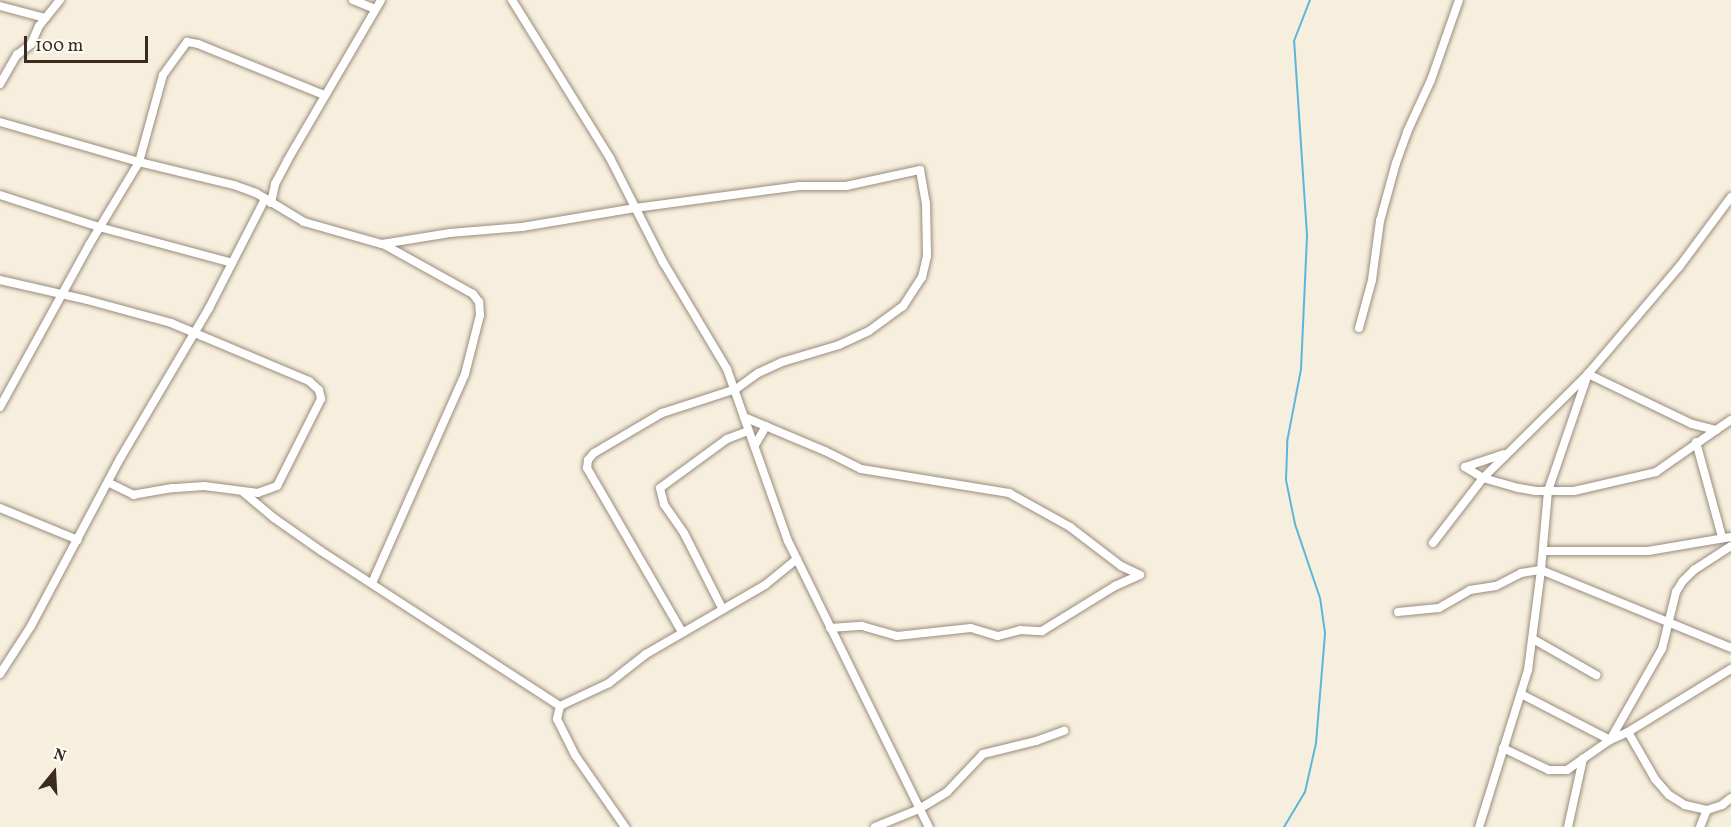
<!DOCTYPE html>
<style>
body{margin:0}
#map{position:relative;width:1731px;height:827px;overflow:hidden;background:#f7efdd;font-family:Vollkorn,serif}
div>[style]{position:absolute}
.stream>*{height:2px;margin:-1px;padding:0 1px;transform-origin:1px;border-radius:1px;background:#5cb6d9}
.roads{filter:drop-shadow(0 0 2px #998c7e) drop-shadow(0 0 2px #998c7e)}
.minor>*{height:8px;margin:-4px;padding:0 4px;transform-origin:4px;border-radius:4px;background:#fff}
span{translate:-50% -50%;white-space:nowrap;text-align:center;line-height:1.15;-webkit-text-stroke:4.5px #fdfcf7;paint-order:stroke}
.north{position:absolute;left:24px;top:743px;width:60px;height:60px;-webkit-text-stroke:4px #fdfcf7;paint-order:stroke;rotate:18deg;font-size:16px;font-weight:700;line-height:24px;text-align:center;color:#3b2a1e}
.north::after{content:'';display:block;margin:auto;width:21px;height:27px;background:#3b2a1e;clip-path:polygon(50% 0,100% 100%,50% 72%,0 100%)}
.scale{position:absolute;left:24px;top:36px;width:124px;height:27px;box-sizing:border-box;border:3px solid #3b2a1e;border-top:0;padding-left:8px;font-size:18px;line-height:21px;white-space:nowrap;color:#3b2a1e;-webkit-text-stroke:4px #fdfcf7;paint-order:stroke}
</style>
<div id="map">
<div class="stream">
<i style="left:1284px;top:827px;width:41px;rotate:-59deg"></i>
<i style="left:1305px;top:792px;width:50px;rotate:-77.3deg"></i>
<i style="left:1316px;top:743px;width:110px;rotate:-85.3deg"></i>
<i style="left:1325px;top:633px;width:35px;rotate:-98deg"></i>
<i style="left:1320px;top:598px;width:78px;rotate:-108.7deg"></i>
<i style="left:1295px;top:524px;width:45px;rotate:-101.6deg"></i>
<i style="left:1286px;top:480px;width:38px;rotate:-88deg"></i>
<i style="left:1287px;top:442px;width:74px;rotate:-79.1deg"></i>
<i style="left:1301px;top:369px;width:134px;rotate:-87.4deg"></i>
<i style="left:1307px;top:235px;width:194px;rotate:-93.8deg"></i>
<i style="left:1294px;top:41px;width:44px;rotate:-68.7deg"></i>
</div>
<div class="roads">
<div class="minor">
<i style="left:353px;top:0;width:24px;rotate:22deg"></i>
<i style="left:512px;top:0;width:186px;rotate:58.2deg"></i>
<i style="left:610px;top:158px;width:117px;rotate:63deg"></i>
<i style="left:663px;top:262px;width:125px;rotate:59.1deg"></i>
<i style="left:727px;top:369px;width:182px;rotate:70.5deg"></i>
<i style="left:788px;top:541px;width:319px;rotate:63.8deg"></i>
<i style="left:0;top:6px;width:47px;rotate:14.9deg"></i>
<i style="left:0;top:84px;width:34px;rotate:-60deg"></i>
<i style="left:17px;top:55px;width:18px;rotate:-38deg"></i>
<i style="left:31px;top:44px;width:20px;rotate:-66deg"></i>
<i style="left:39px;top:26px;width:33px;rotate:-51deg"></i>
<i style="left:0;top:122px;width:145px;rotate:16.1deg"></i>
<i style="left:139px;top:162px;width:98px;rotate:13.6deg"></i>
<i style="left:234px;top:185px;width:23px;rotate:20deg"></i>
<i style="left:256px;top:193px;width:56px;rotate:31.1deg"></i>
<i style="left:304px;top:222px;width:81px;rotate:15.8deg"></i>
<i style="left:382px;top:244px;width:69px;rotate:-9.2deg"></i>
<i style="left:450px;top:233px;width:72px;rotate:-4.8deg"></i>
<i style="left:522px;top:227px;width:115px;rotate:-9.5deg"></i>
<i style="left:635px;top:208px;width:166px;rotate:-7.6deg"></i>
<i style="left:800px;top:186px;width:46px"></i>
<i style="left:846px;top:186px;width:76px;rotate:-12.2deg"></i>
<i style="left:920px;top:170px;width:34px;rotate:80deg"></i>
<i style="left:926px;top:203px;width:53px;rotate:88.9deg"></i>
<i style="left:927px;top:256px;width:22px;rotate:103deg"></i>
<i style="left:922px;top:277px;width:35px;rotate:123deg"></i>
<i style="left:903px;top:306px;width:42px;rotate:143.7deg"></i>
<i style="left:869px;top:331px;width:33px;rotate:155deg"></i>
<i style="left:839px;top:345px;width:59px;rotate:163.4deg"></i>
<i style="left:782px;top:362px;width:26px;rotate:155deg"></i>
<i style="left:758px;top:373px;width:27px;rotate:144deg"></i>
<i style="left:736px;top:389px;width:78px;rotate:162deg"></i>
<i style="left:662px;top:413px;width:79px;rotate:149.5deg"></i>
<i style="left:594px;top:453px;width:9px;rotate:131deg"></i>
<i style="left:588px;top:460px;width:8px;rotate:97deg"></i>
<i style="left:587px;top:468px;width:190px;rotate:59.9deg"></i>
<i style="left:0;top:195px;width:104px;rotate:17.9deg"></i>
<i style="left:99px;top:227px;width:138px;rotate:15.1deg"></i>
<i style="left:1731px;top:197px;width:87px;rotate:126.6deg"></i>
<i style="left:1679px;top:267px;width:140px;rotate:130.4deg"></i>
<i style="left:1588px;top:374px;width:124px;rotate:108.9deg"></i>
<i style="left:1548px;top:491px;width:79px;rotate:95.1deg"></i>
<i style="left:1541px;top:570px;width:205px;rotate:22.3deg"></i>
<i style="left:271px;top:203px;width:19px;rotate:-78deg"></i>
<i style="left:275px;top:184px;width:26px;rotate:-62deg"></i>
<i style="left:287px;top:161px;width:186px;rotate:-59.7deg"></i>
<i style="left:0;top:280px;width:89px;rotate:12.9deg"></i>
<i style="left:87px;top:300px;width:87px;rotate:15.3deg"></i>
<i style="left:171px;top:323px;width:150px;rotate:22.8deg"></i>
<i style="left:309px;top:381px;width:13px;rotate:42deg"></i>
<i style="left:319px;top:390px;width:9px;rotate:77deg"></i>
<i style="left:321px;top:399px;width:97px;rotate:116.8deg"></i>
<i style="left:277px;top:486px;width:20px;rotate:160deg"></i>
<i style="left:258px;top:493px;width:54px;rotate:-172.6deg"></i>
<i style="left:204px;top:486px;width:32px;rotate:176deg"></i>
<i style="left:172px;top:488px;width:39px;rotate:170deg"></i>
<i style="left:134px;top:495px;width:28px;rotate:-154deg"></i>
<i style="left:1359px;top:328px;width:50px;rotate:-74.8deg"></i>
<i style="left:1372px;top:280px;width:60px;rotate:-82.3deg"></i>
<i style="left:1380px;top:221px;width:60px;rotate:-74.6deg"></i>
<i style="left:1396px;top:163px;width:33px;rotate:-70deg"></i>
<i style="left:1407px;top:132px;width:57px;rotate:-65.2deg"></i>
<i style="left:1431px;top:80px;width:85px;rotate:-70.7deg"></i>
<i style="left:0;top:407px;width:185px;rotate:-61.2deg"></i>
<i style="left:89px;top:245px;width:97px;rotate:-58.9deg"></i>
<i style="left:139px;top:162px;width:90px;rotate:-74.6deg"></i>
<i style="left:163px;top:75px;width:41px;rotate:-54deg"></i>
<i style="left:187px;top:42px;width:11px;rotate:10deg"></i>
<i style="left:198px;top:44px;width:136px;rotate:22deg"></i>
<i style="left:744px;top:417px;width:88px;rotate:22.8deg"></i>
<i style="left:825px;top:451px;width:40px;rotate:26.6deg"></i>
<i style="left:861px;top:469px;width:150px;rotate:9.2deg"></i>
<i style="left:1009px;top:493px;width:70px;rotate:29.1deg"></i>
<i style="left:1070px;top:527px;width:64px;rotate:37.4deg"></i>
<i style="left:1121px;top:566px;width:21px;rotate:25deg"></i>
<i style="left:1696px;top:442px;width:98px;rotate:74.7deg"></i>
<i style="left:755px;top:445px;width:22px;rotate:-60deg"></i>
<i style="left:1465px;top:467px;width:21px;rotate:31deg"></i>
<i style="left:1483px;top:478px;width:37px;rotate:16deg"></i>
<i style="left:1519px;top:488px;width:17px;rotate:10deg"></i>
<i style="left:1536px;top:491px;width:38px"></i>
<i style="left:1574px;top:491px;width:84px;rotate:-13deg"></i>
<i style="left:1656px;top:472px;width:73px;rotate:-35deg"></i>
<i style="left:1465px;top:467px;width:41px;rotate:-18.4deg"></i>
<i style="left:243px;top:492px;width:40px;rotate:40deg"></i>
<i style="left:274px;top:518px;width:57px;rotate:35.1deg"></i>
<i style="left:321px;top:551px;width:285px;rotate:33deg"></i>
<i style="left:560px;top:706px;width:54px;rotate:-25.1deg"></i>
<i style="left:609px;top:683px;width:47px;rotate:-38.1deg"></i>
<i style="left:646px;top:654px;width:138px;rotate:-30.1deg"></i>
<i style="left:765px;top:585px;width:41px;rotate:-39.1deg"></i>
<i style="left:0;top:508px;width:84px;rotate:22.3deg"></i>
<i style="left:1433px;top:543px;width:82px;rotate:-52.4deg"></i>
<i style="left:1483px;top:478px;width:148px;rotate:-44.7deg"></i>
<i style="left:1588px;top:374px;width:115px;rotate:25.7deg"></i>
<i style="left:1692px;top:424px;width:25px;rotate:14deg"></i>
<i style="left:1716px;top:430px;width:18px;rotate:-34deg"></i>
<i style="left:1544px;top:551px;width:104px"></i>
<i style="left:1648px;top:551px;width:84px;rotate:-9.6deg"></i>
<i style="left:372px;top:583px;width:229px;rotate:-66deg"></i>
<i style="left:465px;top:374px;width:61px;rotate:-75.7deg"></i>
<i style="left:480px;top:315px;width:13px;rotate:-94deg"></i>
<i style="left:479px;top:302px;width:10px;rotate:-127deg"></i>
<i style="left:473px;top:294px;width:103px;rotate:-150.9deg"></i>
<i style="left:722px;top:608px;width:84px;rotate:-116.9deg"></i>
<i style="left:684px;top:533px;width:35px;rotate:-125deg"></i>
<i style="left:664px;top:504px;width:16px;rotate:-104deg"></i>
<i style="left:660px;top:488px;width:83px;rotate:-36.2deg"></i>
<i style="left:727px;top:439px;width:22px;rotate:-21deg"></i>
<i style="left:1398px;top:612px;width:41px;rotate:-5.6deg"></i>
<i style="left:1439px;top:608px;width:36px;rotate:-30deg"></i>
<i style="left:1470px;top:590px;width:26px;rotate:-9deg"></i>
<i style="left:1496px;top:586px;width:28px;rotate:-27deg"></i>
<i style="left:1521px;top:573px;width:20px;rotate:-9deg"></i>
<i style="left:1541px;top:570px;width:101px;rotate:97.4deg"></i>
<i style="left:1528px;top:670px;width:164px;rotate:107.3deg"></i>
<i style="left:830px;top:628px;width:32px;rotate:-4deg"></i>
<i style="left:862px;top:626px;width:36px;rotate:16deg"></i>
<i style="left:897px;top:636px;width:74px;rotate:-6.2deg"></i>
<i style="left:971px;top:628px;width:28px;rotate:17deg"></i>
<i style="left:998px;top:636px;width:23px;rotate:-15deg"></i>
<i style="left:1020px;top:630px;width:22px;rotate:3deg"></i>
<i style="left:1042px;top:631px;width:86px;rotate:-31.7deg"></i>
<i style="left:1115px;top:586px;width:27px;rotate:-24deg"></i>
<i style="left:1533px;top:639px;width:73px;rotate:29.7deg"></i>
<i style="left:0;top:674px;width:57px;rotate:-57.1deg"></i>
<i style="left:31px;top:626px;width:191px;rotate:-62deg"></i>
<i style="left:121px;top:457px;width:173px;rotate:-59.4deg"></i>
<i style="left:209px;top:308px;width:123px;rotate:-62.8deg"></i>
<i style="left:1521px;top:694px;width:100px;rotate:27.3deg"></i>
<i style="left:1610px;top:740px;width:105px;rotate:-60.3deg"></i>
<i style="left:1662px;top:649px;width:59px;rotate:-76.2deg"></i>
<i style="left:1676px;top:592px;width:13px;rotate:-58deg"></i>
<i style="left:1683px;top:581px;width:16px;rotate:-45deg"></i>
<i style="left:1694px;top:570px;width:44px;rotate:-33deg"></i>
<i style="left:560px;top:706px;width:13px;rotate:103deg"></i>
<i style="left:557px;top:719px;width:40px;rotate:63.4deg"></i>
<i style="left:575px;top:755px;width:88px;rotate:55.2deg"></i>
<i style="left:1628px;top:732px;width:54px;rotate:60.1deg"></i>
<i style="left:1655px;top:779px;width:21px;rotate:49deg"></i>
<i style="left:1669px;top:795px;width:19px;rotate:32deg"></i>
<i style="left:1685px;top:805px;width:23px;rotate:13deg"></i>
<i style="left:1503px;top:748px;width:51px;rotate:25.6deg"></i>
<i style="left:1549px;top:770px;width:18px"></i>
<i style="left:1567px;top:770px;width:52px;rotate:-34.9deg"></i>
<i style="left:1610px;top:740px;width:20px;rotate:-24deg"></i>
<i style="left:1628px;top:732px;width:121px;rotate:-31.5deg"></i>
<i style="left:875px;top:827px;width:48px;rotate:-22.2deg"></i>
<i style="left:919px;top:809px;width:33px;rotate:-31deg"></i>
<i style="left:947px;top:792px;width:52px;rotate:-46.5deg"></i>
<i style="left:983px;top:754px;width:55px;rotate:-13.8deg"></i>
<i style="left:1036px;top:741px;width:30px;rotate:-20deg"></i>
<i style="left:1568px;top:827px;width:70px;rotate:-77.6deg"></i>
<i style="left:1700px;top:827px;width:18px;rotate:-68deg"></i>
<i style="left:1707px;top:810px;width:16px;rotate:-18deg"></i>
<i style="left:1722px;top:805px;width:11px;rotate:-38deg"></i>
</div>
</div>
<div class="north">N</div>
<div class="scale">100 m</div>
</div>
